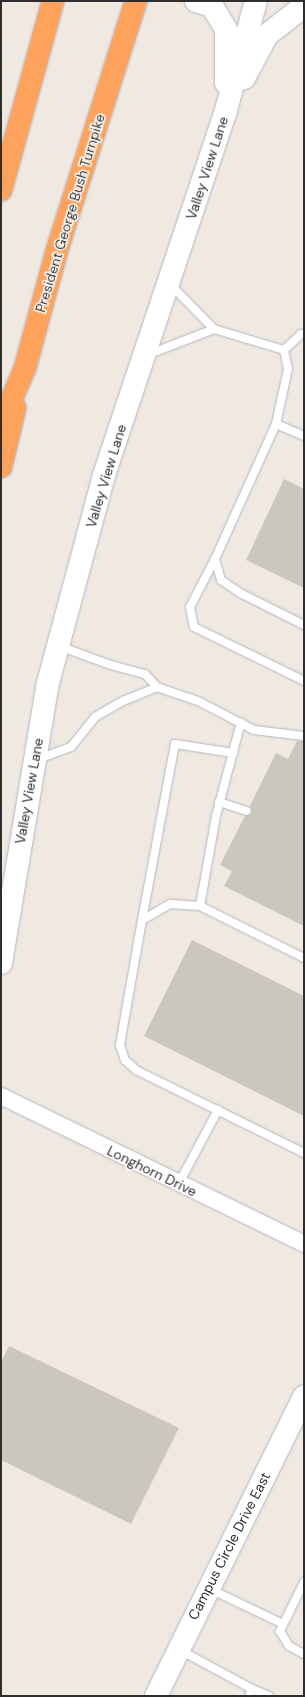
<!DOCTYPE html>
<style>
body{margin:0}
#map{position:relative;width:305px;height:1697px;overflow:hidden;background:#efe9e1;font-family:"DM Sans",sans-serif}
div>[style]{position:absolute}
.building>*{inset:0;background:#cbc7bf}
.roads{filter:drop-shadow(0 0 1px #b4b7c1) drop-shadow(0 0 1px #b4b7c1)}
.lane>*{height:8px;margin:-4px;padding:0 4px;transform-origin:4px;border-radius:4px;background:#fff}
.street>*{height:16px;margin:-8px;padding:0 8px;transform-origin:8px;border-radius:8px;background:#fff}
.secondary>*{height:22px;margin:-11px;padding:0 11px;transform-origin:11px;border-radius:11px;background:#fff}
.highway>*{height:22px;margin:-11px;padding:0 11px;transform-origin:11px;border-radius:11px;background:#ffa35c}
span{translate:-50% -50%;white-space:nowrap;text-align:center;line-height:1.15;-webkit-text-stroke:3px #fff;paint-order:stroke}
.street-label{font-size:14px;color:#2e2e2e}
.frame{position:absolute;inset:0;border:2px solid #2e2e2e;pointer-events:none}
</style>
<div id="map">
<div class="building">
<i style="clip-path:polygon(284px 479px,304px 489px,304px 588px,246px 560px)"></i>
<i style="clip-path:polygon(297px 741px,304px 741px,304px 926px,224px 886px,232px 871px,220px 865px,245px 816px,252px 813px,250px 806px,276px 753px,288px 759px)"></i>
<i style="clip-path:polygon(192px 940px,304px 996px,304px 1116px,144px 1036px)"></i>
<i style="clip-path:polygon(9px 1346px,179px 1428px,131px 1524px,1px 1460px,1px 1362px)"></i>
</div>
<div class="roads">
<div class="lane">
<i style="left:214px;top:329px;width:73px;rotate:16.7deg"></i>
<i style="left:284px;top:350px;width:19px;rotate:78deg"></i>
<i style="left:288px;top:369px;width:56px;rotate:102.3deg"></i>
<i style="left:276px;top:424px;width:148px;rotate:114.3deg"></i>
<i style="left:215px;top:559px;width:22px;rotate:74deg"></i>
<i style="left:221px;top:580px;width:25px;rotate:34deg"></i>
<i style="left:242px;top:594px;width:69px;rotate:26.6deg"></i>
<i style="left:284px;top:350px;width:23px;rotate:-43deg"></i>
<i style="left:301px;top:334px;width:3px"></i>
<i style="left:147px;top:355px;width:72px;rotate:-21.2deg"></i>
<i style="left:214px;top:329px;width:63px;rotate:-134.4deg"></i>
<i style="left:276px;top:424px;width:30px;rotate:23deg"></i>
<i style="left:215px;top:559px;width:54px;rotate:117.5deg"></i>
<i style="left:190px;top:607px;width:20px;rotate:79deg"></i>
<i style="left:194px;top:627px;width:123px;rotate:26.1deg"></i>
<i style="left:59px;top:646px;width:55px;rotate:20.1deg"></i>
<i style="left:111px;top:665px;width:35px;rotate:15deg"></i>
<i style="left:145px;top:674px;width:18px;rotate:47deg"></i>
<i style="left:157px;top:687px;width:43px;rotate:18.9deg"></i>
<i style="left:198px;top:701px;width:63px;rotate:27.4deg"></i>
<i style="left:254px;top:730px;width:50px;rotate:6.8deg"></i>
<i style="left:38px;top:759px;width:35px;rotate:-20deg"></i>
<i style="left:71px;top:747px;width:38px;rotate:-51deg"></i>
<i style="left:95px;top:717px;width:32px;rotate:-30deg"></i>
<i style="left:123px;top:701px;width:37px;rotate:-22deg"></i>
<i style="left:219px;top:802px;width:29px;rotate:18deg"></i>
<i style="left:200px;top:906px;width:91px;rotate:-79.9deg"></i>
<i style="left:216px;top:816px;width:97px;rotate:-75.1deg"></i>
<i style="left:142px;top:920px;width:179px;rotate:-79.4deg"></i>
<i style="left:175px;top:744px;width:59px;rotate:8.8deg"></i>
<i style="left:304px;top:958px;width:116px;rotate:-153.4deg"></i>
<i style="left:200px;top:906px;width:30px;rotate:-176deg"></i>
<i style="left:170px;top:904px;width:32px;rotate:150deg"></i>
<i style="left:142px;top:920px;width:127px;rotate:100deg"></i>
<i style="left:120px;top:1045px;width:16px;rotate:72deg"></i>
<i style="left:125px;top:1060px;width:15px;rotate:42deg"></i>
<i style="left:136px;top:1070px;width:187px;rotate:26.3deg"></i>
<i style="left:179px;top:1183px;width:83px;rotate:-61.9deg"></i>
<i style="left:304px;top:1582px;width:55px;rotate:116.1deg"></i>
<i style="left:280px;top:1631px;width:17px;rotate:59deg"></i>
<i style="left:289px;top:1646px;width:17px;rotate:28deg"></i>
<i style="left:210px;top:1589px;width:81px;rotate:25.6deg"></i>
<i style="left:180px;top:1650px;width:82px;rotate:28.4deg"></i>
<i style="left:252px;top:1689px;width:8px;rotate:113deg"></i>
<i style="left:252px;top:1689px;width:18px;rotate:22deg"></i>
</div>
<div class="street">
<i style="left:1px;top:1096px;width:337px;rotate:26deg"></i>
</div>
<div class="secondary">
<i style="left:196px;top:1px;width:17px;rotate:17deg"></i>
<i style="left:212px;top:6px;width:27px;rotate:59deg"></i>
<i style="left:226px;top:29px;width:54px;rotate:90deg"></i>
<i style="left:244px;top:78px;width:49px;rotate:-61.9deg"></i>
<i style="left:267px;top:35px;width:47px;rotate:-38.1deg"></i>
<i style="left:1px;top:963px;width:284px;rotate:-80.5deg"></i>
<i style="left:48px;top:683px;width:215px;rotate:-74.9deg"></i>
<i style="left:104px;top:475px;width:385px;rotate:-71.5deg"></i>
<i style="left:226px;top:110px;width:113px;rotate:-74.6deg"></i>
<i style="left:156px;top:1696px;width:334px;rotate:-63.7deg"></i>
</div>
<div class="highway">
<i style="left:1px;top:190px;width:196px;rotate:-74.6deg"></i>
<i style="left:1px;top:424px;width:61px;rotate:-66.8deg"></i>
<i style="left:25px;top:368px;width:122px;rotate:-74.8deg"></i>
<i style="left:57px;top:250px;width:261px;rotate:-72.4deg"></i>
<i style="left:1px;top:467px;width:61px;rotate:-76.7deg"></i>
</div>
</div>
<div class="street-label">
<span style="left:207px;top:168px;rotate:-72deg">Valley View Lane</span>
<span style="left:70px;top:213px;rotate:-73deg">President George Bush Turnpike</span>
<span style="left:106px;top:476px;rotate:-73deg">Valley View Lane</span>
<span style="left:29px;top:791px;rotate:-80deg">Valley View Lane</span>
<span style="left:152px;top:1171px;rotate:26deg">Longhorn Drive</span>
<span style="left:229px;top:1546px;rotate:-63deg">Campus Circle Drive East</span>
</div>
<div class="frame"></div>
</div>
